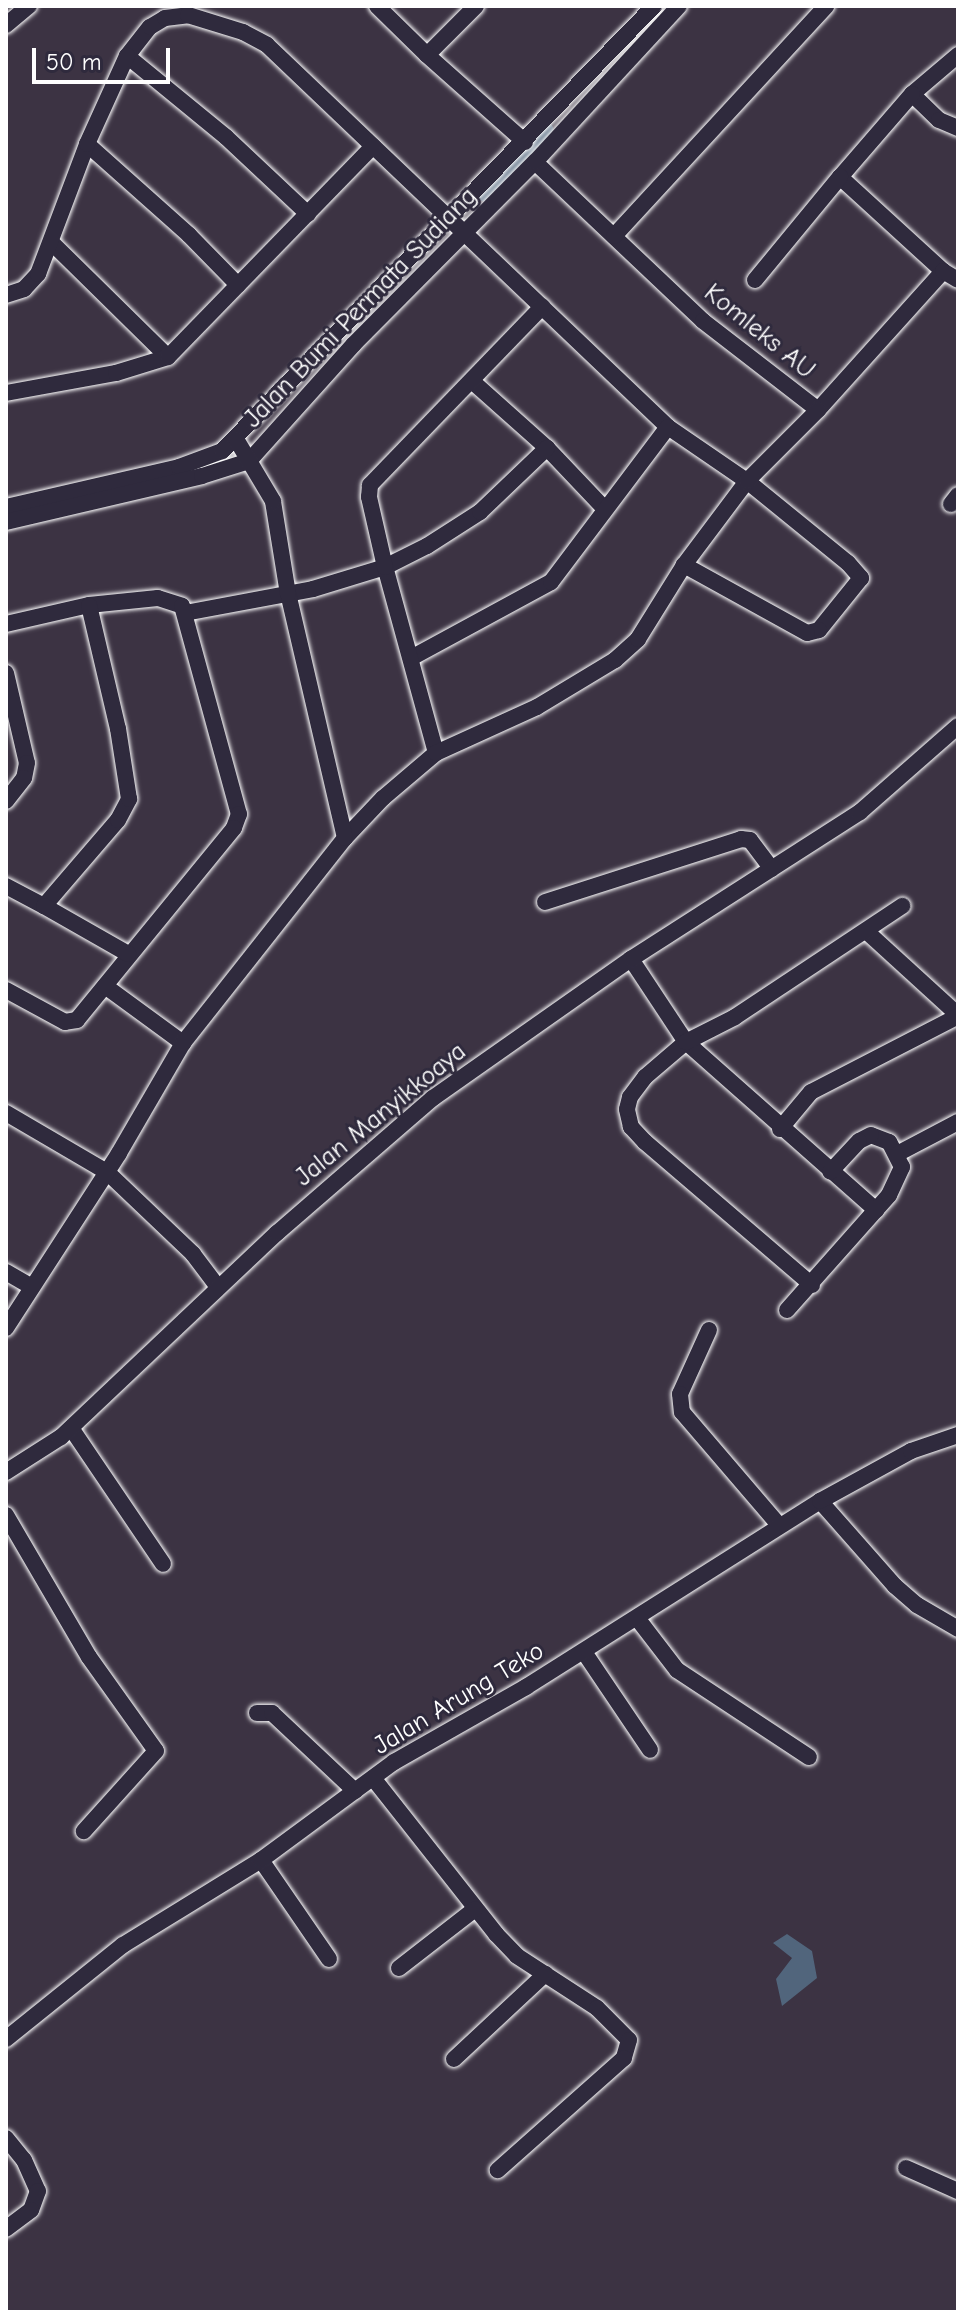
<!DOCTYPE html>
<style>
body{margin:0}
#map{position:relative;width:964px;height:2318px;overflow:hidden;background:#3c3343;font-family:"Comic Neue",sans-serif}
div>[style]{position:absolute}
.water>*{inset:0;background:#51657c}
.canal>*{height:20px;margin:-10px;padding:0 10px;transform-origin:10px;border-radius:10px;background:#51657c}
.roads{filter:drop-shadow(0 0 2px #fff) drop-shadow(0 0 2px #fff)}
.street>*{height:16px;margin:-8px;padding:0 8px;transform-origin:8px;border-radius:8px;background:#2f2a3d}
span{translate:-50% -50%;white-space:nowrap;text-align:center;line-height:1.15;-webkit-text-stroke:6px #2f2a3d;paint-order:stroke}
.street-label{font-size:26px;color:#fff}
.frame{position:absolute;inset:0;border:8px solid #fff;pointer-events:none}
.scale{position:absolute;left:32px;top:48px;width:138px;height:36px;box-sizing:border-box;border:4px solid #fff;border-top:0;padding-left:10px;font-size:24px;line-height:28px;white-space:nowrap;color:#fff;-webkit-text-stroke:6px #2f2a3d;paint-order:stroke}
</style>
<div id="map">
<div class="water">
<i style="clip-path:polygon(787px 1934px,812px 1951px,817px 1978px,782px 2006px,776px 1979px,792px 1958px,773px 1943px)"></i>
</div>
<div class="canal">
<i style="left:486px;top:192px;width:84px;rotate:-46.4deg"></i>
</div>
<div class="roads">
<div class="street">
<i style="left:377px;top:6px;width:70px;rotate:44.4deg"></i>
<i style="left:476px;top:6px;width:69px;rotate:135deg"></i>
<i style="left:427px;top:55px;width:131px;rotate:41.6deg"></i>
<i style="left:6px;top:25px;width:30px;rotate:-40deg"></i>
<i style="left:958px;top:55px;width:60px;rotate:139.7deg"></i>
<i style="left:912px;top:94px;width:37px;rotate:44deg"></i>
<i style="left:939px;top:120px;width:21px;rotate:23deg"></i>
<i style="left:912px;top:94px;width:110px;rotate:130.9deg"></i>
<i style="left:840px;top:177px;width:139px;rotate:42.4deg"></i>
<i style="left:87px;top:144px;width:137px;rotate:41.7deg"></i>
<i style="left:189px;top:235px;width:70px;rotate:45.6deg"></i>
<i style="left:535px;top:162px;width:231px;rotate:43.4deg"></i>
<i style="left:703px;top:321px;width:145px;rotate:37.7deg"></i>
<i style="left:818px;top:410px;width:187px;rotate:-48deg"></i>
<i style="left:943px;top:271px;width:17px;rotate:31deg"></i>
<i style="left:308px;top:214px;width:112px;rotate:-136.8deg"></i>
<i style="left:226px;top:137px;width:128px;rotate:-140.7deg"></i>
<i style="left:127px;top:56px;width:37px;rotate:-52deg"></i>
<i style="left:150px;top:27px;width:17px;rotate:-31deg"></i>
<i style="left:165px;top:18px;width:23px;rotate:-7deg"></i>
<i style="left:188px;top:15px;width:58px;rotate:17.2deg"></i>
<i style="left:243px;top:32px;width:27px;rotate:28deg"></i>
<i style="left:267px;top:45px;width:554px;rotate:43.61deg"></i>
<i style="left:668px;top:427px;width:96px;rotate:34.4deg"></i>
<i style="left:747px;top:481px;width:130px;rotate:39.1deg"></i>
<i style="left:848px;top:563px;width:20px;rotate:49deg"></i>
<i style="left:861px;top:578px;width:67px;rotate:128.9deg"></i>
<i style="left:819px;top:630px;width:12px;rotate:166deg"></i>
<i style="left:807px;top:633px;width:141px;rotate:-151.1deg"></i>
<i style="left:614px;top:236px;width:313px;rotate:-47.3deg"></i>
<i style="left:51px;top:242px;width:164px;rotate:44.5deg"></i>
<i style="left:755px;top:280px;width:134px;rotate:-50.5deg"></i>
<i style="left:6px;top:295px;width:19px;rotate:-18deg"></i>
<i style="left:24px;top:289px;width:21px;rotate:-47deg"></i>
<i style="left:38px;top:274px;width:139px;rotate:-69.3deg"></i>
<i style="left:87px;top:144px;width:97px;rotate:-65.6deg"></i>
<i style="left:473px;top:382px;width:99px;rotate:41.7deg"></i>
<i style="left:547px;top:448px;width:83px;rotate:46.5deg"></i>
<i style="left:6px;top:393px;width:112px;rotate:-10.3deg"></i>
<i style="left:116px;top:373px;width:54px;rotate:-17.1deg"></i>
<i style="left:168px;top:357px;width:294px;rotate:-45.8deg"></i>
<i style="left:951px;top:504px;width:11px;rotate:-52deg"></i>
<i style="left:6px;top:507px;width:178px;rotate:-13deg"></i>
<i style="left:179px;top:467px;width:46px;rotate:-20.4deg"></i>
<i style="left:222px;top:451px;width:620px;rotate:-45.85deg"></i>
<i style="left:6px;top:522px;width:201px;rotate:-13.2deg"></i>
<i style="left:202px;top:476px;width:49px;rotate:-17.7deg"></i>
<i style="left:249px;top:461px;width:157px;rotate:-48.1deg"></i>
<i style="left:354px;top:344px;width:257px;rotate:-45.2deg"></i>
<i style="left:535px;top:162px;width:212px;rotate:-47.3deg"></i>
<i style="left:185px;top:613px;width:130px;rotate:-10.6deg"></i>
<i style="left:313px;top:589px;width:75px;rotate:-17deg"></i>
<i style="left:385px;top:567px;width:47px;rotate:-26.6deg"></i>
<i style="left:427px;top:546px;width:63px;rotate:-32.7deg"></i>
<i style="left:480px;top:512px;width:93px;rotate:-43.7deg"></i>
<i style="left:6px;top:624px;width:85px;rotate:-12.9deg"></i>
<i style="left:89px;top:605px;width:69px;rotate:-5.8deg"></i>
<i style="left:158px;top:598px;width:25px;rotate:18deg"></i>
<i style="left:182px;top:606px;width:216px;rotate:74.7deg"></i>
<i style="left:239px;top:814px;width:15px;rotate:110deg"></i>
<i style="left:234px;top:828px;width:248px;rotate:129.3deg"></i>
<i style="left:77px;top:1020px;width:12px;rotate:171deg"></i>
<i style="left:65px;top:1022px;width:67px;rotate:-151.5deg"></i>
<i style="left:411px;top:658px;width:159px;rotate:-28.5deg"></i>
<i style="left:551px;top:582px;width:194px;rotate:-53deg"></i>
<i style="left:6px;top:673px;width:92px;rotate:76.9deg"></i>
<i style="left:27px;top:763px;width:15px;rotate:101deg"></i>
<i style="left:24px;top:778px;width:29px;rotate:128deg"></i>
<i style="left:436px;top:753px;width:193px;rotate:-105.3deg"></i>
<i style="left:385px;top:567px;width:72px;rotate:-102.9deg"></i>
<i style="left:369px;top:497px;width:12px;rotate:-85deg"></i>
<i style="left:370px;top:485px;width:248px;rotate:-46deg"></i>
<i style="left:345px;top:838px;width:55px;rotate:-46.5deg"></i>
<i style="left:383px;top:798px;width:70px;rotate:-40.3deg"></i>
<i style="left:436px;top:753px;width:111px;rotate:-24.5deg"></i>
<i style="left:537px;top:707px;width:91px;rotate:-31.1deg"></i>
<i style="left:615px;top:660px;width:31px;rotate:-42deg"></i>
<i style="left:638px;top:639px;width:87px;rotate:-58.1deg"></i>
<i style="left:684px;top:565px;width:105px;rotate:-53.1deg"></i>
<i style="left:747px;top:481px;width:100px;rotate:-45deg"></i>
<i style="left:6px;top:886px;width:43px;rotate:27.8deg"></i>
<i style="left:44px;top:906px;width:113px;rotate:-49.3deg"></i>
<i style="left:118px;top:820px;width:24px;rotate:-62deg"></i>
<i style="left:129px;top:799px;width:71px;rotate:-98.9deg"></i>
<i style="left:118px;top:729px;width:127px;rotate:-103.2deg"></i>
<i style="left:545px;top:902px;width:206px;rotate:-17.8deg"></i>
<i style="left:741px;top:839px;width:9px;rotate:6deg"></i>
<i style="left:750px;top:840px;width:36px;rotate:53deg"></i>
<i style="left:44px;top:906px;width:97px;rotate:29.7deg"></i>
<i style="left:866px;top:931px;width:125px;rotate:42.4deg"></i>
<i style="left:631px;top:959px;width:100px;rotate:56.5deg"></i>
<i style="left:686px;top:1042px;width:254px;rotate:41.5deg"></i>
<i style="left:105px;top:986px;width:97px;rotate:36.2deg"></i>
<i style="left:6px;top:1113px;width:117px;rotate:30.3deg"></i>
<i style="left:107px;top:1172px;width:119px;rotate:43.6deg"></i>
<i style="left:193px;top:1254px;width:41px;rotate:52.9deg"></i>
<i style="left:780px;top:1129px;width:48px;rotate:-50deg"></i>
<i style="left:811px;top:1092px;width:165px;rotate:-27.3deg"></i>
<i style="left:897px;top:1154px;width:69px;rotate:-27.7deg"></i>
<i style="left:6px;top:1272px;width:30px;rotate:30deg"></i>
<i style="left:812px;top:1285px;width:220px;rotate:-139.4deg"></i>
<i style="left:645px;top:1142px;width:21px;rotate:-133deg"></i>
<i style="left:631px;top:1127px;width:18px;rotate:-103deg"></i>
<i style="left:627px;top:1109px;width:12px;rotate:-76deg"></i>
<i style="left:630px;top:1097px;width:25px;rotate:-53deg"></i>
<i style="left:645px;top:1077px;width:54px;rotate:-40.5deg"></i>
<i style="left:686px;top:1042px;width:55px;rotate:-27deg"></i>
<i style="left:735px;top:1017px;width:201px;rotate:-33.6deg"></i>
<i style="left:787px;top:1310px;width:154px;rotate:-48.4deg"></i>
<i style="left:889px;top:1195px;width:31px;rotate:-65deg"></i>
<i style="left:902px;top:1167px;width:28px;rotate:-117deg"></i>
<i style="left:889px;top:1142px;width:19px;rotate:-159deg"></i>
<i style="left:871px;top:1135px;width:13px;rotate:153deg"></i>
<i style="left:859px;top:1141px;width:42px;rotate:133.1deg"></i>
<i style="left:6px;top:1328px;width:208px;rotate:-57.1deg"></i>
<i style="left:119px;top:1153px;width:127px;rotate:-59.8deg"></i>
<i style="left:183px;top:1043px;width:261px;rotate:-51.7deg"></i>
<i style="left:345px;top:838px;width:251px;rotate:-103.1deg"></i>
<i style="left:288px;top:594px;width:94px;rotate:-99.2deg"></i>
<i style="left:273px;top:501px;width:72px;rotate:-120.8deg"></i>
<i style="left:709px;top:1330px;width:70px;rotate:114.4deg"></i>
<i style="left:680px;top:1394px;width:18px;rotate:84deg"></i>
<i style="left:682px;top:1412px;width:149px;rotate:49.4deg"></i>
<i style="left:71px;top:1428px;width:164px;rotate:55.9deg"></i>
<i style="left:6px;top:1472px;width:65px;rotate:-32.5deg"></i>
<i style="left:61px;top:1437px;width:297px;rotate:-43.4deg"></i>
<i style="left:277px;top:1233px;width:206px;rotate:-40.9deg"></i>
<i style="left:433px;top:1098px;width:242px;rotate:-35.1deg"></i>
<i style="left:631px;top:959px;width:272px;rotate:-32.7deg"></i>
<i style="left:860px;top:812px;width:130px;rotate:-41.3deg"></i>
<i style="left:820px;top:1501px;width:113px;rotate:48.6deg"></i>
<i style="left:895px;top:1586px;width:29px;rotate:41deg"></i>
<i style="left:917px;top:1605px;width:48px;rotate:30.3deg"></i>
<i style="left:6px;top:1515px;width:164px;rotate:59.7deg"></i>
<i style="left:89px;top:1657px;width:115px;rotate:54.5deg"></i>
<i style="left:156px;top:1751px;width:108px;rotate:132deg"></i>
<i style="left:637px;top:1618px;width:66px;rotate:52.4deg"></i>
<i style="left:677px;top:1670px;width:158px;rotate:33.4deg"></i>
<i style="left:584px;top:1652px;width:118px;rotate:56deg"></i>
<i style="left:257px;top:1713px;width:15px"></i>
<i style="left:272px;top:1713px;width:114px;rotate:43.2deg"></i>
<i style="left:373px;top:1778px;width:199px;rotate:51.7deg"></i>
<i style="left:496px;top:1934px;width:30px;rotate:46deg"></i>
<i style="left:517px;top:1956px;width:95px;rotate:33deg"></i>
<i style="left:597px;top:2008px;width:45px;rotate:45deg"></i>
<i style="left:629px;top:2040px;width:19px;rotate:106deg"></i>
<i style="left:624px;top:2058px;width:169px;rotate:138.4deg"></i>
<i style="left:261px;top:1860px;width:120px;rotate:55.5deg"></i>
<i style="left:399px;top:1968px;width:96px;rotate:-37.8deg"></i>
<i style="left:6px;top:2039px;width:150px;rotate:-38.8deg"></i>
<i style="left:123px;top:1945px;width:162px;rotate:-31.6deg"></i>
<i style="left:261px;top:1860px;width:165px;rotate:-36.4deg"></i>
<i style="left:394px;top:1762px;width:152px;rotate:-29.6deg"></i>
<i style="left:526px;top:1687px;width:348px;rotate:-32.3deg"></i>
<i style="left:820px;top:1501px;width:104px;rotate:-28.8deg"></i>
<i style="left:911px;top:1451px;width:50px;rotate:-18.8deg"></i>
<i style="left:454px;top:2059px;width:125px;rotate:-43deg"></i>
<i style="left:6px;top:2138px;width:28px;rotate:51deg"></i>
<i style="left:24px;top:2160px;width:34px;rotate:66deg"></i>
<i style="left:38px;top:2191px;width:20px;rotate:110deg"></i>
<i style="left:31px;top:2210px;width:31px;rotate:143deg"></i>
<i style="left:906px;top:2168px;width:57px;rotate:23.9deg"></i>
</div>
</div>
<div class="street-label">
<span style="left:361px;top:308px;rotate:-46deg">Jalan Bumi Permata Sudiang</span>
<span style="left:759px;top:332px;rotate:39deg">Komleks AU</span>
<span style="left:381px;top:1115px;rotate:-39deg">Jalan Manyikkoaya</span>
<span style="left:459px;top:1699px;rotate:-31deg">Jalan Arung Teko</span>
</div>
<div class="frame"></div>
<div class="scale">50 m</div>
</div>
